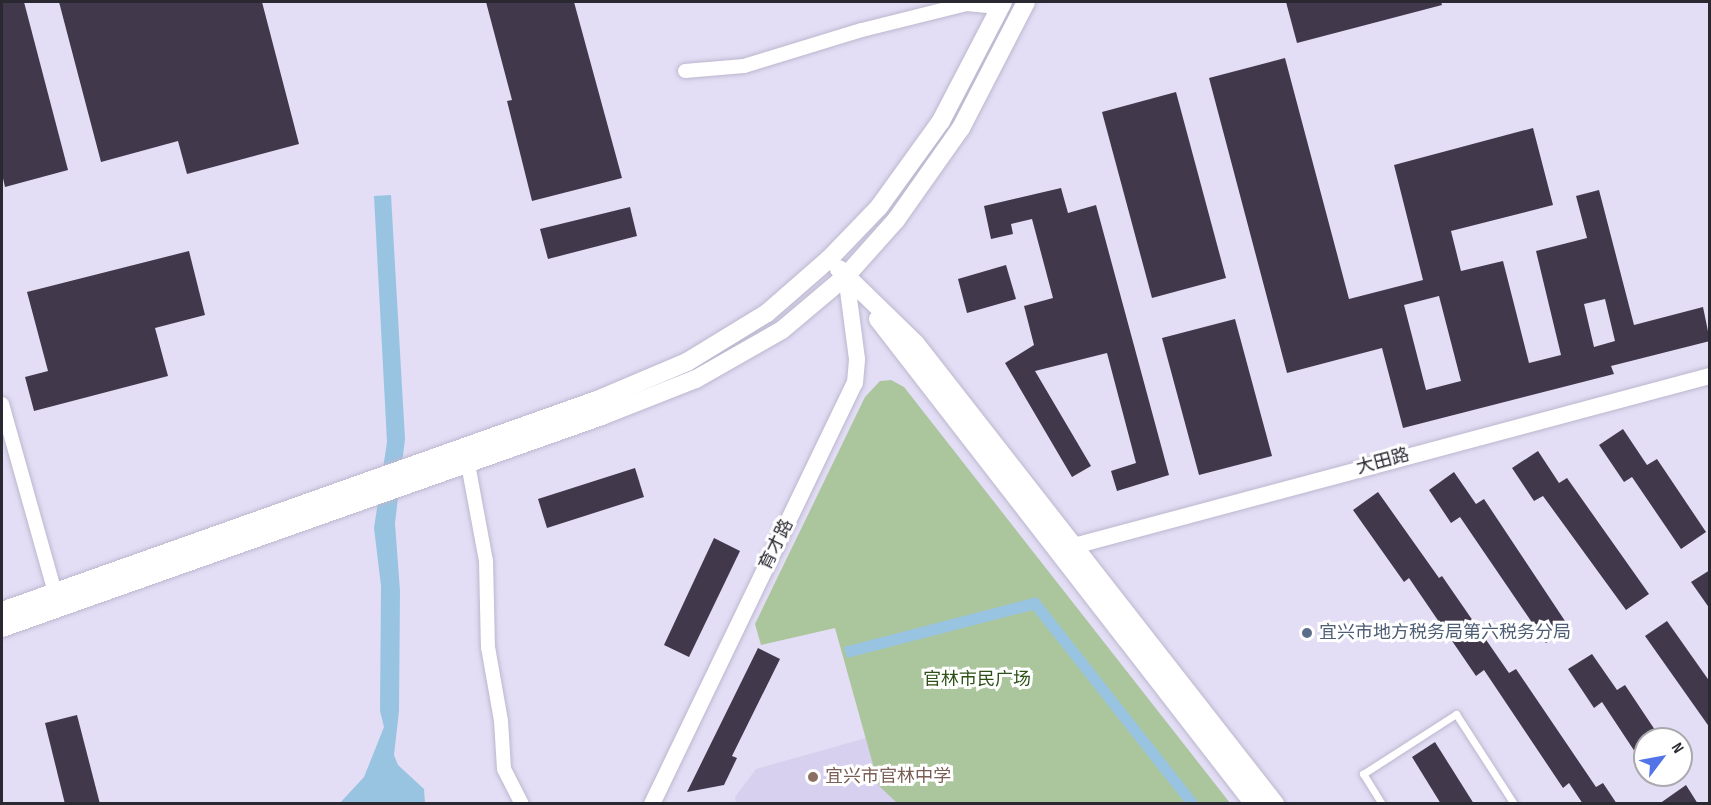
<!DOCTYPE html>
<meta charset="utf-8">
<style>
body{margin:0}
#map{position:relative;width:1711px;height:805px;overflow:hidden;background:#e3def5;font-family:"Sofia Sans Condensed","Noto Sans SC",sans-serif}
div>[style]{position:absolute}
.built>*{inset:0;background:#d7d0ef}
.green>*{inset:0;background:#abc59d}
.water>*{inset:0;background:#98c4e2}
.building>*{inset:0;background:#41394b}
.roads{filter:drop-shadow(0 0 2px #bcb7ce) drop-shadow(0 0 2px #bcb7ce)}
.service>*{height:7px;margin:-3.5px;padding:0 3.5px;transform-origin:3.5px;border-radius:3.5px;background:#fff}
.minor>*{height:14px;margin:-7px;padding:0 7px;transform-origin:7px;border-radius:7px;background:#fff}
.tertiary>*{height:16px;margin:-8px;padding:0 8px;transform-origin:8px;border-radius:8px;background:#fff}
.secondary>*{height:18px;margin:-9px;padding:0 9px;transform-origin:9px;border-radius:9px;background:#fff}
.dots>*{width:16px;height:16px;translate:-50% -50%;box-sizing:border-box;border:3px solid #fff;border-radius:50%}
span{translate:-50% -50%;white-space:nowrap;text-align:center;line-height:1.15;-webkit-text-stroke:6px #fff;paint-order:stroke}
.street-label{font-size:18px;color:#2a2831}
.service-label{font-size:18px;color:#4e5e75}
.left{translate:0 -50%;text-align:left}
.park-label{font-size:18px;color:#2e5118}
.education-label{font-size:18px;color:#785e54}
.frame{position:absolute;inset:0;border:3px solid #2a2831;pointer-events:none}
.north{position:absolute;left:1633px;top:727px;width:60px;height:60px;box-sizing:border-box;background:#fff;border:2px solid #aaa9ad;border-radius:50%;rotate:58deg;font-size:16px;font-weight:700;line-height:24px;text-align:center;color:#2a2831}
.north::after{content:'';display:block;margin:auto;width:21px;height:27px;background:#5274e8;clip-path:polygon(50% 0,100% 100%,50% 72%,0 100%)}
</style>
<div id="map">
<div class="built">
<i style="clip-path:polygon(866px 738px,879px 786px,897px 803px,736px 804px,735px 797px,756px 769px)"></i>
</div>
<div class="green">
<i style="clip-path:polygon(891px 380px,904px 387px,1230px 803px,897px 803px,879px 786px,835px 628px,761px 645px,755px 624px,865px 397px,880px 381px)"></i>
</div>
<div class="water">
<i style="clip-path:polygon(391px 195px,405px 439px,395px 523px,400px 591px,399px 711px,394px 755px,398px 765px,424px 789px,425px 803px,339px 804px,364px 777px,384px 727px,380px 711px,381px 586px,374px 528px,387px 442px,374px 196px)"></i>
<i style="clip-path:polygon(1037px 597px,1199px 803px,1185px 803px,1033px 610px,847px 658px,844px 647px)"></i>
</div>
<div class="building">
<i style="clip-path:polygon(2px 2px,24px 2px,68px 170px,5px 187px,2px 174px)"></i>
<i style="clip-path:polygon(59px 2px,262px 2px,299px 144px,187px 174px,178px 141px,101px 162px)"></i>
<i style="clip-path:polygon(486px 2px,574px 2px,622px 178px,532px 201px,507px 101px,512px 100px)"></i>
<i style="clip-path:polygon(1286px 2px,1441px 2px,1442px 5px,1297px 43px)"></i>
<i style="clip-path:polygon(evenodd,1285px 58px,1349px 299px,1423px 280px,1394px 165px,1533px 128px,1553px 205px,1451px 231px,1461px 271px,1503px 261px,1529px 363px,1561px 355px,1536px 251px,1587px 238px,1576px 196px,1599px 190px,1634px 325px,1703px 307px,1710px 341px,1611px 366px,1614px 374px,1403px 428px,1382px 348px,1287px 373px,1209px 78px,1285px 58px,1439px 296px,1461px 381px,1426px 390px,1404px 305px,1439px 296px,1285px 58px,1605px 299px,1615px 341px,1594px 347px,1584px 304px,1605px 299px)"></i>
<i style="clip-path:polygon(1176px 92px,1226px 278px,1152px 298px,1102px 112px)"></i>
<i style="clip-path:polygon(1061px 188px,1068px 213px,1096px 205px,1169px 475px,1117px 491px,1111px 471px,1136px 463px,1107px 353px,1035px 371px,1091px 466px,1072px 477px,1005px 363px,1034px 345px,1024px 306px,1053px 298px,1032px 219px,1011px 224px,1013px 234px,991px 239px,984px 206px)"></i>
<i style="clip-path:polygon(630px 207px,637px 236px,548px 259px,540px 229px)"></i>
<i style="clip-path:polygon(189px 251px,205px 315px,155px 328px,168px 376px,34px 411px,25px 377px,48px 371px,27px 292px)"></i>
<i style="clip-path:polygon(1006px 265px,1016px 299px,967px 313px,958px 279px)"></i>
<i style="clip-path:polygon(1235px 319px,1272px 456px,1199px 475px,1162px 338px)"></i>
<i style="clip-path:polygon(1623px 429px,1647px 465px,1657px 459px,1706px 532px,1681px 549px,1632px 477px,1624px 482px,1599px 445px)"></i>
<i style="clip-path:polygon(1538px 451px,1559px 483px,1567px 478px,1649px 594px,1626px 610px,1543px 496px,1534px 501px,1512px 468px)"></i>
<i style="clip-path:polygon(635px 468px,644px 497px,547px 528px,538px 499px)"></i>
<i style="clip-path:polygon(1454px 472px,1476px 504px,1484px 499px,1569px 627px,1546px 643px,1460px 517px,1451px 523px,1429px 490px)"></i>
<i style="clip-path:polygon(1378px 492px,1439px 578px,1442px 576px,1509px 673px,1516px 669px,1596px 787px,1603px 783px,1617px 804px,1583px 804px,1569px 783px,1563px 788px,1484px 670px,1476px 676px,1409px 578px,1404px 582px,1353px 510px)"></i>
<i style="clip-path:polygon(714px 538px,740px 551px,689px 657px,664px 645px)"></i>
<i style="clip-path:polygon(1710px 570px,1710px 609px,1691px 582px)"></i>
<i style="clip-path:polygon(1667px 621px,1710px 682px,1710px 728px,1645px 636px)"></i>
<i style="clip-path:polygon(758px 648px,780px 659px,732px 756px,737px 758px,724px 785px,687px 792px)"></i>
<i style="clip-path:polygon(1592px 654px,1617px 690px,1625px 685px,1661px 739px,1645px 739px,1645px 767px,1602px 702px,1594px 708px,1568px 669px)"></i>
<i style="clip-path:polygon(77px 715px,100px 804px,65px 804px,45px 723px)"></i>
<i style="clip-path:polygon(1435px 742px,1474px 804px,1441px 804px,1412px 757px)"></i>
<i style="clip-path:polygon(1686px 785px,1698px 804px,1659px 804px)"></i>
</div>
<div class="roads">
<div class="service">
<i style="left:1382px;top:804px;width:36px;rotate:-122deg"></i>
<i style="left:1363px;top:774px;width:111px;rotate:-32.8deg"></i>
<i style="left:1456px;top:714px;width:107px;rotate:57.2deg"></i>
</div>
<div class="minor">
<i style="left:685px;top:71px;width:59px;rotate:-4.8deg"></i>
<i style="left:744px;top:66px;width:123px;rotate:-17deg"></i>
<i style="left:862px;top:30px;width:107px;rotate:-14deg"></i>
<i style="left:966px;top:4px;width:22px;rotate:5deg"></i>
<i style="left:988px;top:6px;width:12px;rotate:24deg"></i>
<i style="left:2px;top:404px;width:195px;rotate:74.3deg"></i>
<i style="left:468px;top:464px;width:99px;rotate:79.5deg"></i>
<i style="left:486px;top:561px;width:86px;rotate:88.7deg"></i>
<i style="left:488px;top:647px;width:75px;rotate:80deg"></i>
<i style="left:501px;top:721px;width:48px;rotate:86.4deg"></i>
<i style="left:504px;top:769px;width:39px;rotate:63deg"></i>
</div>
<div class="tertiary">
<i style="left:1064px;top:553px;width:12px;rotate:-35deg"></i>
<i style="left:1074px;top:546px;width:658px;rotate:-14.97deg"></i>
<i style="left:652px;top:804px;width:467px;rotate:-64.3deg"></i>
<i style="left:855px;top:383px;width:24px;rotate:-85deg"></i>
<i style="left:857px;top:359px;width:84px;rotate:-97.5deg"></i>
</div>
<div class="secondary">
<i style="left:839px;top:269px;width:107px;rotate:44.2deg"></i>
<i style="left:916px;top:344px;width:584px;rotate:52.03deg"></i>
<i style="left:878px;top:319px;width:614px;rotate:52.22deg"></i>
<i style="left:2px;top:611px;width:631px;rotate:-19.53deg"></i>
<i style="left:597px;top:400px;width:98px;rotate:-22.9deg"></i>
<i style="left:687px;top:362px;width:94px;rotate:-31.5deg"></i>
<i style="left:767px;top:313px;width:82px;rotate:-41.1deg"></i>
<i style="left:829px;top:259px;width:72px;rotate:-46.1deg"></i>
<i style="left:879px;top:207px;width:106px;rotate:-54.2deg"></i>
<i style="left:941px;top:121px;width:134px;rotate:-62.5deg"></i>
<i style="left:2px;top:628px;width:636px;rotate:-19.46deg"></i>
<i style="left:602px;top:416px;width:101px;rotate:-21.5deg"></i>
<i style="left:696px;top:379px;width:99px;rotate:-29.7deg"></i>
<i style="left:782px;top:330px;width:84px;rotate:-40.2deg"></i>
<i style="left:846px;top:276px;width:75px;rotate:-48.2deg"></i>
<i style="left:896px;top:220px;width:113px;rotate:-54.8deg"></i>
<i style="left:961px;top:128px;width:142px;rotate:-62.7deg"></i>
</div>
</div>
<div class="dots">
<i style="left:1307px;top:633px;background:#5c6f8a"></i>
<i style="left:813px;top:777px;background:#8d6e63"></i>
</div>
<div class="street-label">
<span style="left:1383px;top:462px;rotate:-15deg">大田路</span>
<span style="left:777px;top:545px;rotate:-64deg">育才路</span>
</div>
<div class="service-label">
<span class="left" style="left:1319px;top:633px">宜兴市地方税务局第六税务分局</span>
</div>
<div class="park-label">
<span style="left:977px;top:680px">官林市民广场</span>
</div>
<div class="education-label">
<span class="left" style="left:825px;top:777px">宜兴市官林中学</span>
</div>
<div class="frame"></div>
<div class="north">N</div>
</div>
